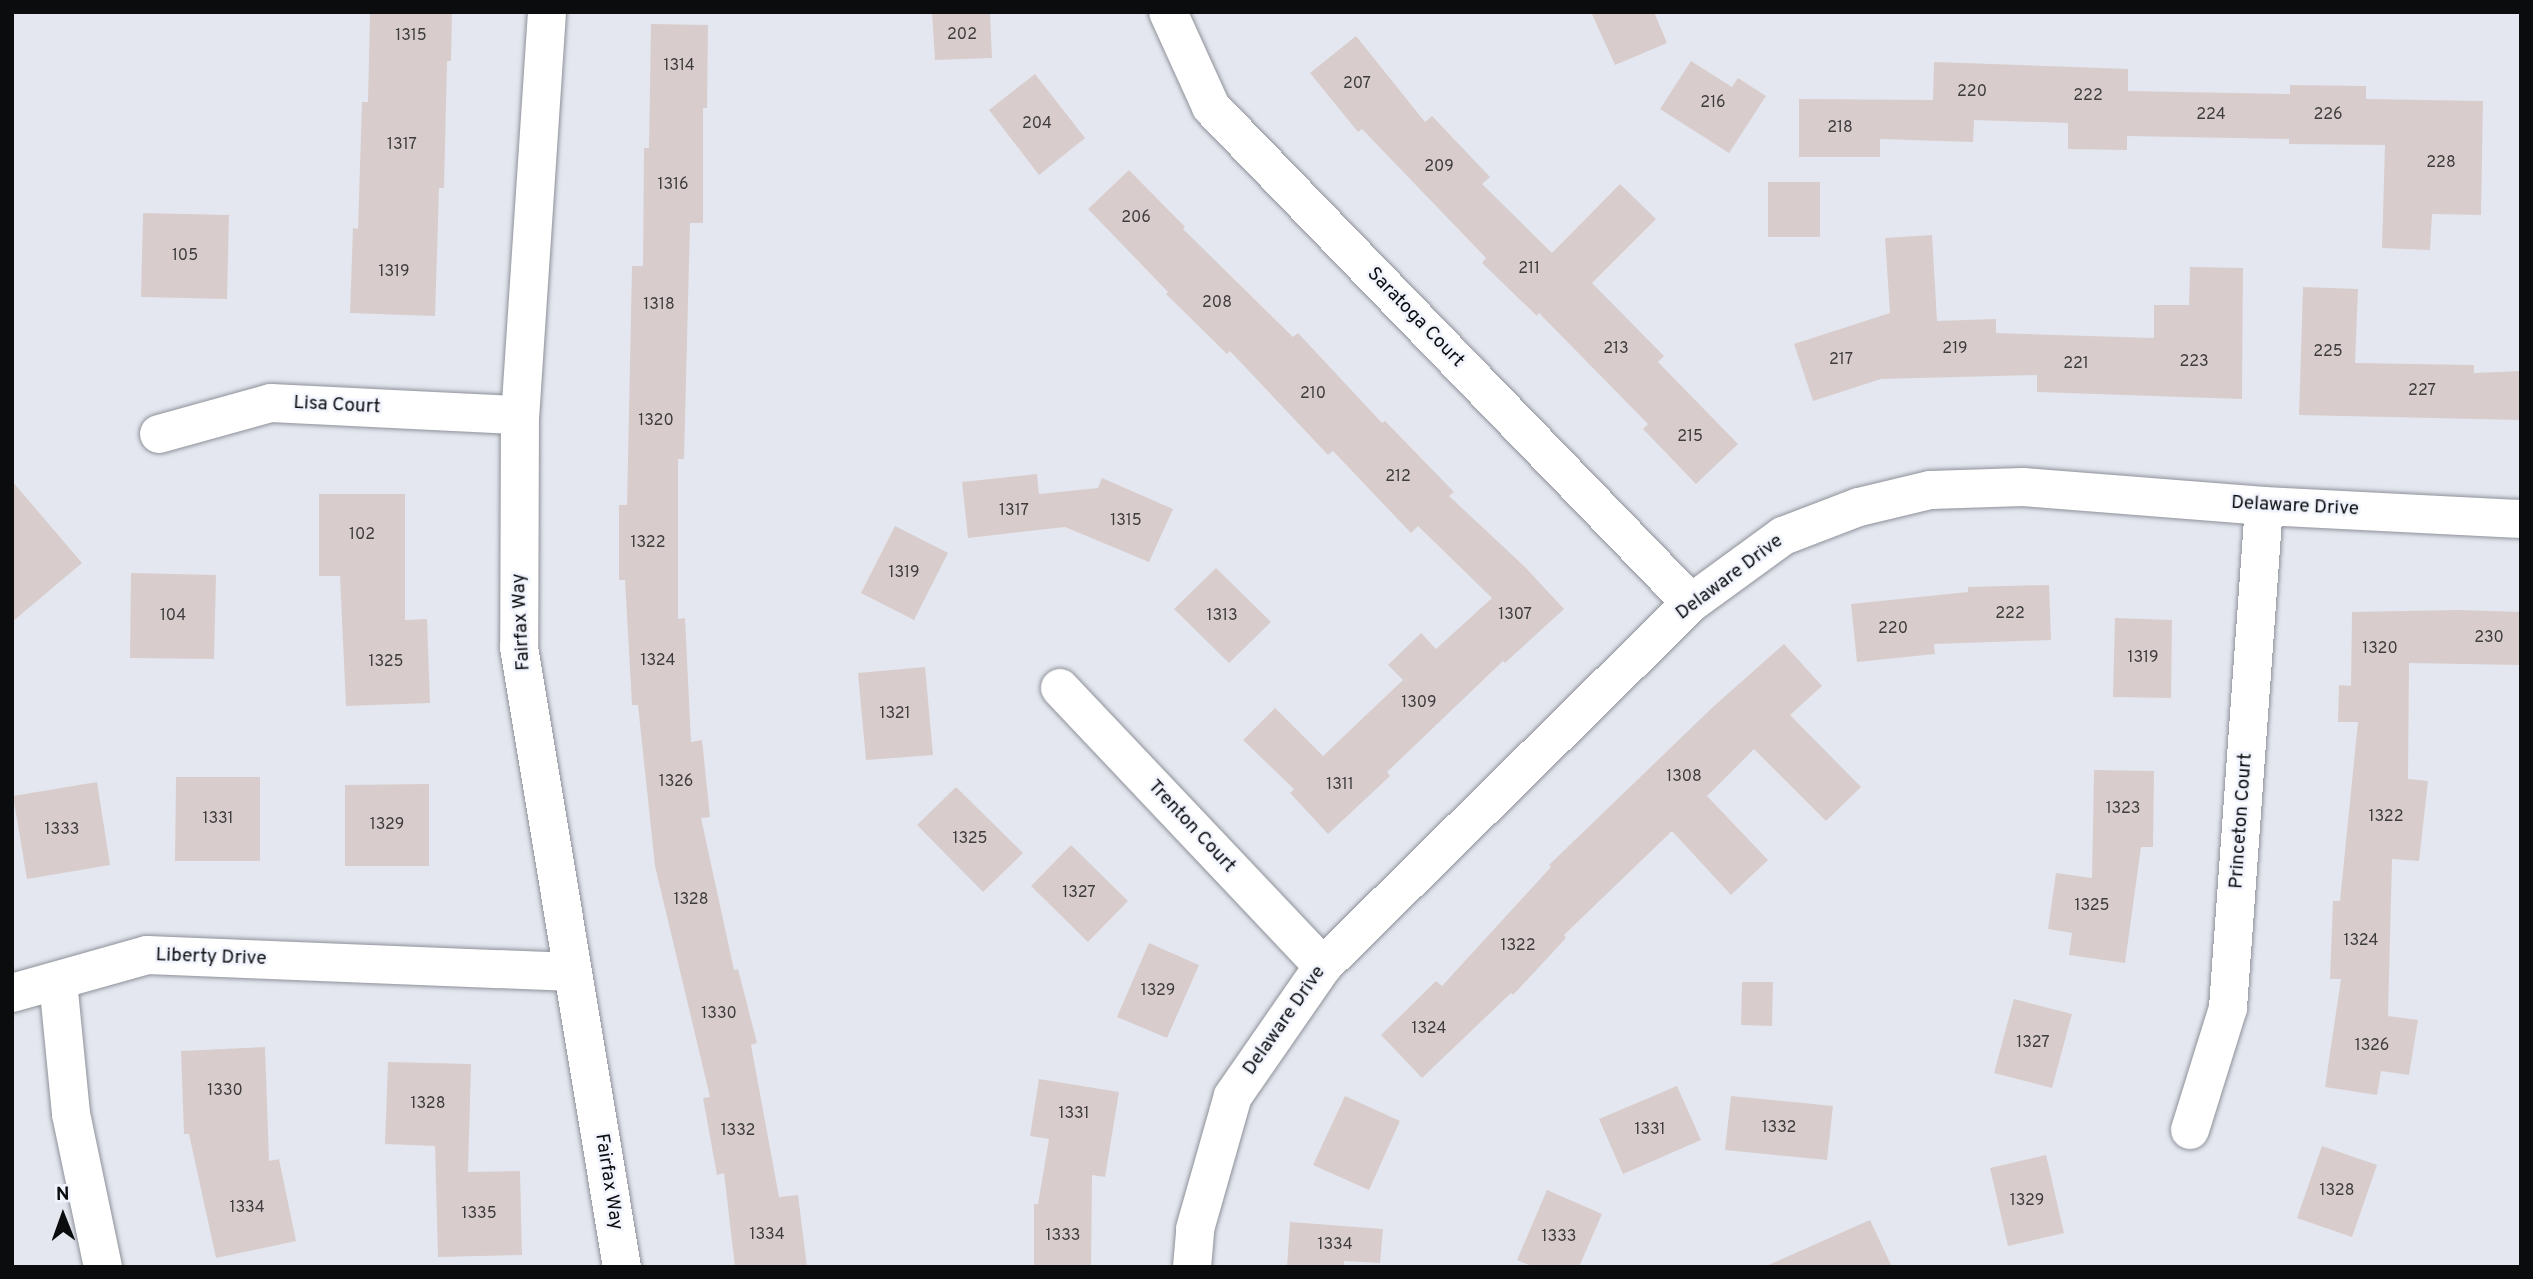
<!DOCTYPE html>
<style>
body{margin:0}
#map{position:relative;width:2533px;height:1279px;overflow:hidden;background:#e4e7ef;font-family:Overpass,sans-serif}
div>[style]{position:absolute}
.building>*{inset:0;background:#d8cdcc}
.roads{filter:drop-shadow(0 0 2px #8e9199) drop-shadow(0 0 2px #8e9199)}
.minor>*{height:38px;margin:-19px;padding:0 19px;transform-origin:19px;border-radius:19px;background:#fff}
span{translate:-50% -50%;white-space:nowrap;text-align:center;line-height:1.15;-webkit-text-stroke:5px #f1f4fd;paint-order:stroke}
.number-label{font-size:16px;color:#3e3c3e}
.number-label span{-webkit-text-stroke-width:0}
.street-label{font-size:19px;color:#0b0c0e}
.frame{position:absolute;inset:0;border:14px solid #0b0c0e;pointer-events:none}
.north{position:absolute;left:28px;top:1181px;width:70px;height:70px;-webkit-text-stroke:5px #f1f4fd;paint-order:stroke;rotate:359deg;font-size:19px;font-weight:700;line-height:28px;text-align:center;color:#0b0c0e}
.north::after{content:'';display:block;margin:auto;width:24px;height:32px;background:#0b0c0e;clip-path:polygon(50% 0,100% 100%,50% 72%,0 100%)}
</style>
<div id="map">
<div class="building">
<i style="clip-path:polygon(370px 12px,452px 12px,451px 61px,447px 61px,444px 188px,439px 188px,435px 316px,350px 313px,353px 228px,358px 229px,362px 102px,368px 102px)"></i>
<i style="clip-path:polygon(932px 12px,990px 12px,992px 58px,935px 60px)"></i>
<i style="clip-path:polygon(1591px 12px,1654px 12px,1667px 43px,1615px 65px)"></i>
<i style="clip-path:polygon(651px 24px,708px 25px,707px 108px,703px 108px,703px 223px,690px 223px,684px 459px,678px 459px,678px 619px,685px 618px,691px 742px,702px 740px,710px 817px,701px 818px,734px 970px,738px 969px,757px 1043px,751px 1045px,779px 1197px,798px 1195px,807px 1267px,735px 1267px,724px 1173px,717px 1175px,703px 1098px,710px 1097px,655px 866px,638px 705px,632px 705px,625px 580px,619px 580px,619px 505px,627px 505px,632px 266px,643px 266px,644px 148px,649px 148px)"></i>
<i style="clip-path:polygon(1356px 36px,1425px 122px,1432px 116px,1490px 177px,1482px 184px,1552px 253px,1620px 184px,1656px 219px,1592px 283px,1664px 356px,1658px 362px,1738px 444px,1696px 484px,1643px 429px,1648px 424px,1539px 313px,1537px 316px,1482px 263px,1486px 258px,1362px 129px,1358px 132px,1310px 73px)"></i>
<i style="clip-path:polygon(1691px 61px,1732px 87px,1738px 78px,1766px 96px,1729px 153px,1660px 109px)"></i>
<i style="clip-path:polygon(1934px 62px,2128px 69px,2128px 91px,2290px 94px,2290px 85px,2366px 86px,2366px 99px,2483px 101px,2481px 215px,2432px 214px,2430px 250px,2382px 248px,2385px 145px,2289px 144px,2289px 139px,2127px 136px,2127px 150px,2068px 149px,2068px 123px,1974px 120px,1973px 142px,1880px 139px,1880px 157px,1799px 157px,1799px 99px,1933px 100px)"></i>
<i style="clip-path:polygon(1035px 74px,1085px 138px,1039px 175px,989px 110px)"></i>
<i style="clip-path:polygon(1129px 170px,1185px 227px,1183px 229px,1293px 337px,1298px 333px,1382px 423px,1385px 421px,1454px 492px,1449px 496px,1525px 567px,1564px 609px,1505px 663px,1503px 661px,1387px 772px,1390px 776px,1328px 834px,1290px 793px,1294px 789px,1243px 740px,1275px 708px,1323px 756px,1403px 680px,1388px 665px,1421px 633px,1436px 649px,1492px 598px,1418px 526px,1411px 533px,1333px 451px,1328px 455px,1230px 351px,1227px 354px,1166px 294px,1168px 292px,1088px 209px)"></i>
<i style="clip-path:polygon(1768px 182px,1820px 182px,1820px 237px,1768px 237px)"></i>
<i style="clip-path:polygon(143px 213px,229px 215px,227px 299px,141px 297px)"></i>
<i style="clip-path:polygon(1932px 235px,1937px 321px,1996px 319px,1996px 333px,2154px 338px,2154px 305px,2189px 305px,2190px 267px,2243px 268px,2242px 399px,2037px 392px,2037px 375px,1881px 379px,1813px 401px,1794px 344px,1890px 313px,1885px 238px)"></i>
<i style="clip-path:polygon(2303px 287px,2358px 289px,2355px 363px,2474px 365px,2474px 373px,2521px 371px,2521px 420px,2299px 415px)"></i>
<i style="clip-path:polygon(1037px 474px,1039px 494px,1098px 488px,1102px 478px,1173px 509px,1149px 562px,1065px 527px,968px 538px,962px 482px)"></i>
<i style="clip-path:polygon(12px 481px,82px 563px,12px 622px)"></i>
<i style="clip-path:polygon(319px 494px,405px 494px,405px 620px,427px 619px,430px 703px,346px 706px,340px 576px,319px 576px)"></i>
<i style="clip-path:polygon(895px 526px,948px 553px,914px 620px,861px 593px)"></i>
<i style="clip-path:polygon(1216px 568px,1271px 622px,1229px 663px,1174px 609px)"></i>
<i style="clip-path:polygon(131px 573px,216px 575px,214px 659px,130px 658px)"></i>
<i style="clip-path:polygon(2049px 585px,2051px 640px,1934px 644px,1935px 654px,1857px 662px,1851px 604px,1968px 592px,1968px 587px)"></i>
<i style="clip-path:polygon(2458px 610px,2521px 612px,2521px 665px,2409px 663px,2408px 779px,2428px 781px,2419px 861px,2392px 859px,2388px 1016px,2418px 1020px,2409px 1075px,2381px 1071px,2377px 1095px,2325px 1087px,2341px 979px,2330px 979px,2333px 901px,2340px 901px,2358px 722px,2338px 722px,2339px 685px,2351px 686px,2352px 612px)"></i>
<i style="clip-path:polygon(2115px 618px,2172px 620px,2171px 698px,2113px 697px)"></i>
<i style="clip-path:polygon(1784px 644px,1822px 686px,1790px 715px,1861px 787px,1826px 821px,1754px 749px,1707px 796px,1768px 860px,1731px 895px,1672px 831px,1564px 935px,1566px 938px,1513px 995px,1511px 993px,1422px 1078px,1381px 1035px,1436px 981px,1442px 986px,1551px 867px,1549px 865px,1714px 706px)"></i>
<i style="clip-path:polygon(925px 667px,933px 755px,866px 760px,858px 673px)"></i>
<i style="clip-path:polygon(2094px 770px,2154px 771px,2153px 847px,2141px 847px,2125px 963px,2069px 955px,2072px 933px,2048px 929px,2056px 873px,2092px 878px)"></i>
<i style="clip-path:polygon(176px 777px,260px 777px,260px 861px,175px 861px)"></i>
<i style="clip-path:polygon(97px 782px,110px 865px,27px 879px,13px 796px)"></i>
<i style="clip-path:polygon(429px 784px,429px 866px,345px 866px,345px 785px)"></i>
<i style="clip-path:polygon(956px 787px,1023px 853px,983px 892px,917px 825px)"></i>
<i style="clip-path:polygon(1071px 845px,1128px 901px,1088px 942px,1031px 886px)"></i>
<i style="clip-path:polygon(1149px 943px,1199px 965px,1167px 1038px,1117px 1017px)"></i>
<i style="clip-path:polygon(1742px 982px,1773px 982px,1772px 1026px,1741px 1025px)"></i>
<i style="clip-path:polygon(2014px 999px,2072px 1014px,2052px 1088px,1994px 1073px)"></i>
<i style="clip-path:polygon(265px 1047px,269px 1161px,279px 1159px,296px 1241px,216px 1258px,189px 1134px,184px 1134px,181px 1051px)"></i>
<i style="clip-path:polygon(388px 1062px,471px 1064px,468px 1172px,520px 1171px,522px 1255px,438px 1257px,435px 1146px,385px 1144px)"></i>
<i style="clip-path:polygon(1039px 1079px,1119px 1092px,1105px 1177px,1092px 1175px,1091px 1267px,1034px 1267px,1034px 1204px,1038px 1204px,1049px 1139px,1030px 1136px)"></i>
<i style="clip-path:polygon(1677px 1086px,1701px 1140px,1623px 1174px,1599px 1119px)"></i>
<i style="clip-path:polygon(1345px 1096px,1400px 1121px,1369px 1190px,1313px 1165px)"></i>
<i style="clip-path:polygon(1731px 1096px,1833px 1106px,1827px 1160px,1725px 1150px)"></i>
<i style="clip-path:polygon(2322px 1146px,2377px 1165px,2352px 1237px,2297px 1218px)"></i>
<i style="clip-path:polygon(2046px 1155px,2064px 1233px,2008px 1246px,1990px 1168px)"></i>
<i style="clip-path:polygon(1547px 1190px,1602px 1214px,1579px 1267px,1534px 1267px,1517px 1260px)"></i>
<i style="clip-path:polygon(1870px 1220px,1892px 1267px,1764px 1267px)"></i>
<i style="clip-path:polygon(1290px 1222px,1383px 1229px,1380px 1263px,1344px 1261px,1344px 1267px,1287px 1267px)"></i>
</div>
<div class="roads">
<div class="minor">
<i style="left:547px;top:12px;width:404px;rotate:93.8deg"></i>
<i style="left:520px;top:415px;width:232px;rotate:90.2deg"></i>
<i style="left:519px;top:647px;width:628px;rotate:80.57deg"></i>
<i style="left:1168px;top:12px;width:104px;rotate:65.6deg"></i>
<i style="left:1211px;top:107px;width:690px;rotate:45.94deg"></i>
<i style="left:159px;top:434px;width:116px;rotate:-15.5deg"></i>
<i style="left:271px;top:403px;width:249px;rotate:2.8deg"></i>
<i style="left:1060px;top:688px;width:383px;rotate:46.6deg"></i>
<i style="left:58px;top:981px;width:134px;rotate:84.4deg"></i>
<i style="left:71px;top:1114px;width:156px;rotate:78.2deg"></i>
<i style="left:12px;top:993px;width:140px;rotate:-15.7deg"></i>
<i style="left:147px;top:955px;width:426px;rotate:2.3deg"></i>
<i style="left:2190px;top:1130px;width:128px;rotate:-72.7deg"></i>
<i style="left:2228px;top:1008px;width:503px;rotate:-85.9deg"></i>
<i style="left:1192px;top:1267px;width:38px;rotate:-85deg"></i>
<i style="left:1195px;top:1229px;width:138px;rotate:-74.1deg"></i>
<i style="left:1233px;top:1096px;width:158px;rotate:-55.3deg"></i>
<i style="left:1323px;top:966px;width:517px;rotate:-44.61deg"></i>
<i style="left:1691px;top:603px;width:114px;rotate:-36.1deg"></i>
<i style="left:1783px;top:536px;width:81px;rotate:-20.9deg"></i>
<i style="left:1859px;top:507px;width:73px;rotate:-13.5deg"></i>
<i style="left:1930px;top:490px;width:93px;rotate:-1.8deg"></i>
<i style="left:2023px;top:487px;width:242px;rotate:4.5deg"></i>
<i style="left:2264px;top:506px;width:257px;rotate:2.9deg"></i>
</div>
</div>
<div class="number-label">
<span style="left:962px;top:35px">202</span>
<span style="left:411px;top:36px">1315</span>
<span style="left:679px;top:66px">1314</span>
<span style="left:1357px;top:84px">207</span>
<span style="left:1972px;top:92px">220</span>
<span style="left:2088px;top:96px">222</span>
<span style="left:1713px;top:103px">216</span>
<span style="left:2211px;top:115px">224</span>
<span style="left:2328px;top:115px">226</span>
<span style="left:1037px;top:124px">204</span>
<span style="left:1840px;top:128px">218</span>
<span style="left:402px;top:145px">1317</span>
<span style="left:2441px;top:163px">228</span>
<span style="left:1439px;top:167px">209</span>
<span style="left:673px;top:185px">1316</span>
<span style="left:1136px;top:218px">206</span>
<span style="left:185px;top:256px">105</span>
<span style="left:1529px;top:269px">211</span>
<span style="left:394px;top:272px">1319</span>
<span style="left:1217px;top:303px">208</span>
<span style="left:659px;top:305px">1318</span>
<span style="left:1616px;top:349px">213</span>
<span style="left:1955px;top:349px">219</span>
<span style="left:2328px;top:352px">225</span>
<span style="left:1841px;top:360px">217</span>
<span style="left:2194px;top:362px">223</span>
<span style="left:2076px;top:364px">221</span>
<span style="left:2422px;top:391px">227</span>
<span style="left:1313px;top:394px">210</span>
<span style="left:656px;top:421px">1320</span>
<span style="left:1690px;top:437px">215</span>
<span style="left:1398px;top:477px">212</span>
<span style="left:1014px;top:511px">1317</span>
<span style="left:1126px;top:521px">1315</span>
<span style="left:362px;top:535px">102</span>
<span style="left:648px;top:543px">1322</span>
<span style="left:904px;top:573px">1319</span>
<span style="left:2010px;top:614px">222</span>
<span style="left:1515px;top:615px">1307</span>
<span style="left:173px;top:616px">104</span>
<span style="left:1222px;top:616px">1313</span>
<span style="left:1893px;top:629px">220</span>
<span style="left:2489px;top:638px">230</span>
<span style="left:2380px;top:649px">1320</span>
<span style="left:2143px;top:658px">1319</span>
<span style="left:658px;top:661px">1324</span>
<span style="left:386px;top:662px">1325</span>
<span style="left:1419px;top:703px">1309</span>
<span style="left:895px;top:714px">1321</span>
<span style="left:1684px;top:777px">1308</span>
<span style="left:676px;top:782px">1326</span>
<span style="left:1340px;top:785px">1311</span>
<span style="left:2123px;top:809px">1323</span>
<span style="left:2386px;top:817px">1322</span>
<span style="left:218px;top:819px">1331</span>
<span style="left:387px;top:825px">1329</span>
<span style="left:62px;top:830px">1333</span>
<span style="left:970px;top:839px">1325</span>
<span style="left:1079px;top:893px">1327</span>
<span style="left:691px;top:900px">1328</span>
<span style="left:2092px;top:906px">1325</span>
<span style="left:2361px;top:941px">1324</span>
<span style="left:1518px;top:946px">1322</span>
<span style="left:1158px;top:991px">1329</span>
<span style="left:719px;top:1014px">1330</span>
<span style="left:1429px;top:1029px">1324</span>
<span style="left:2033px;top:1043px">1327</span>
<span style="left:2372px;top:1046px">1326</span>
<span style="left:225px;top:1091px">1330</span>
<span style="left:428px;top:1104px">1328</span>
<span style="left:1074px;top:1114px">1331</span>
<span style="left:1779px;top:1128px">1332</span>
<span style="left:1650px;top:1130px">1331</span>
<span style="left:738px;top:1131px">1332</span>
<span style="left:2337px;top:1191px">1328</span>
<span style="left:2027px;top:1201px">1329</span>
<span style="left:247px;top:1208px">1334</span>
<span style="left:479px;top:1214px">1335</span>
<span style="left:767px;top:1235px">1334</span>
<span style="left:1063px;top:1236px">1333</span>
<span style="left:1559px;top:1237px">1333</span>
<span style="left:1335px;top:1245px">1334</span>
</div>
<div class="street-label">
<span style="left:1415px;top:318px;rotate:46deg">Saratoga Court</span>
<span style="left:337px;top:406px;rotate:3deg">Lisa Court</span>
<span style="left:2295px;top:507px;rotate:3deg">Delaware Drive</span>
<span style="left:1730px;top:578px;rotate:-37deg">Delaware Drive</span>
<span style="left:522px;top:622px;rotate:-93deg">Fairfax Way</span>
<span style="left:2242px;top:821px;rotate:-86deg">Princeton Court</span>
<span style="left:1191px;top:827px;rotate:47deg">Trenton Court</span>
<span style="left:211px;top:958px;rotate:2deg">Liberty Drive</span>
<span style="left:1285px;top:1021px;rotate:-55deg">Delaware Drive</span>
<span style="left:608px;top:1182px;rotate:81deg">Fairfax Way</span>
</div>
<div class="frame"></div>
<div class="north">N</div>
</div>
